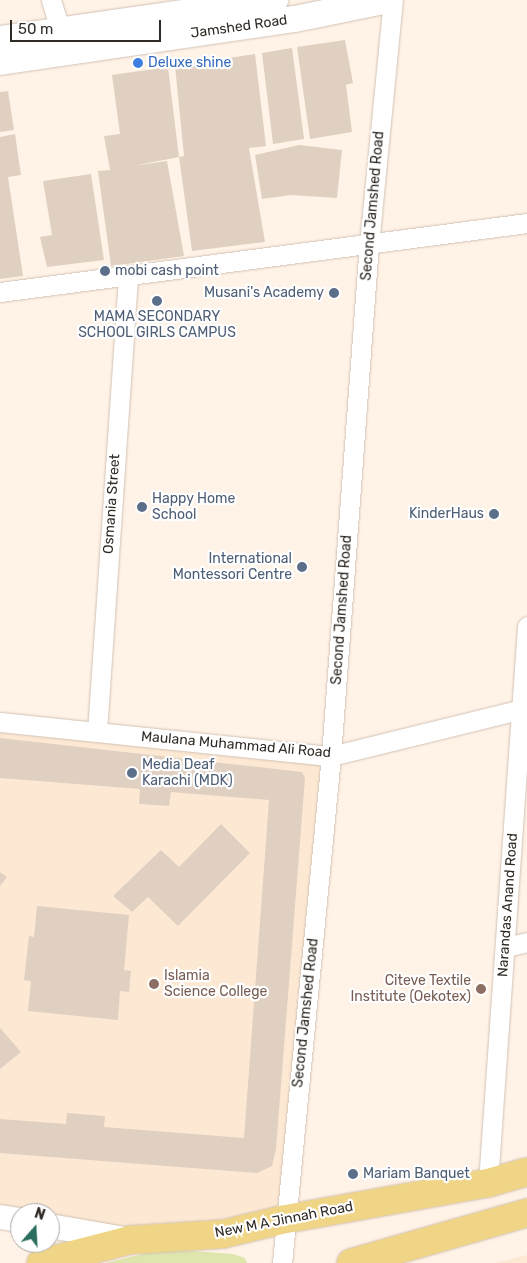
<!DOCTYPE html>
<style>
body{margin:0}
#map{position:relative;width:527px;height:1263px;overflow:hidden;background:#fff2e6;font-family:Rubik,sans-serif}
div>[style]{position:absolute}
.built>*{inset:0;background:#fde8d3}
.green>*{inset:0;background:#dee5ad}
.building>*{inset:0;background:#e0d0c2}
.roads{filter:drop-shadow(0 0 1px #d2c2b4) drop-shadow(0 0 1px #d2c2b4)}
.minor>*{height:19px;margin:-9.5px;padding:0 9.5px;transform-origin:9.5px;border-radius:9.5px;background:#fff}
.tertiary>*{height:24px;margin:-12px;padding:0 12px;transform-origin:12px;border-radius:12px;background:#fff}
.secondary>*{height:26px;margin:-13px;padding:0 13px;transform-origin:13px;border-radius:13px;background:#fff}
.primary>*{height:28px;margin:-14px;padding:0 14px;transform-origin:14px;border-radius:14px;background:#f0d586}
.dots>*{width:14px;height:14px;translate:-50% -50%;box-sizing:border-box;border:2px solid #fff;border-radius:50%}
span{translate:-50% -50%;white-space:nowrap;text-align:center;line-height:1.15;-webkit-text-stroke:4.5px #fff;paint-order:stroke}
.street-label{font-size:14px;color:#312b25}
.shop-label{font-size:14px;color:#366cbe}
.left{translate:0 -50%;text-align:left}
.service-label{font-size:14px;color:#4e5e75}
.right{translate:-100% -50%;text-align:right}
.education-label{font-size:14px;color:#785e54}
.north{position:absolute;left:10px;top:1203px;width:50px;height:50px;box-sizing:border-box;background:#fff;border:1px solid #adaaa8;border-radius:50%;rotate:19deg;font-size:14px;font-weight:700;line-height:20px;text-align:center;color:#312b25}
.north::after{content:'';display:block;margin:auto;width:18px;height:22px;background:#2b6e5f;clip-path:polygon(50% 0,100% 100%,50% 72%,0 100%)}
.scale{position:absolute;left:10px;top:20px;width:151px;height:22px;box-sizing:border-box;border:2px solid #312b25;border-top:0;padding-left:6px;font-size:15px;line-height:18px;white-space:nowrap;color:#312b25;-webkit-text-stroke:4px #fff;paint-order:stroke}
</style>
<div id="map">
<div class="built">
<i style="clip-path:polygon(0 722px,331px 756px,286px 1219px,223px 1234px,50px 1226px,50px 1213px,0 1217px)"></i>
<i style="clip-path:polygon(527px 1255px,527px 1263px,495px 1263px)"></i>
</div>
<div class="green">
<i style="clip-path:polygon(180px 1250px,233px 1254px,245px 1258px,247px 1263px,105px 1263px,147px 1253px)"></i>
</div>
<div class="building">
<i style="clip-path:polygon(345px 40px,353px 83px,346px 85px,352px 132px,310px 139px,297px 47px)"></i>
<i style="clip-path:polygon(292px 48px,304px 139px,273px 144px,262px 53px)"></i>
<i style="clip-path:polygon(255px 54px,266px 146px,249px 148px,265px 242px,192px 251px,179px 157px,184px 156px,175px 66px)"></i>
<i style="clip-path:polygon(168px 67px,179px 157px,133px 166px,167px 161px,184px 256px,111px 266px,98px 171px,110px 170px,104px 136px,120px 134px,112px 75px)"></i>
<i style="clip-path:polygon(8px 91px,14px 130px,0 132px,0 92px)"></i>
<i style="clip-path:polygon(15px 134px,21px 175px,8px 177px,23px 276px,0 279px,0 137px)"></i>
<i style="clip-path:polygon(299px 145px,342px 150px,337px 198px,291px 195px,262px 199px,255px 155px)"></i>
<i style="clip-path:polygon(91px 174px,104px 260px,47px 267px,40px 237px,52px 235px,43px 181px)"></i>
<i style="clip-path:polygon(0 738px,302px 772px,305px 778px,276px 1149px,272px 1166px,257px 1173px,0 1153px,0 1119px,66px 1124px,67px 1113px,105px 1116px,104px 1127px,244px 1138px,269px 800px,171px 792px,169px 806px,139px 804px,140px 789px,0 778px)"></i>
<i style="clip-path:polygon(221px 824px,250px 853px,178px 926px,148px 897px,132px 912px,113px 896px,161px 850px,179px 867px)"></i>
<i style="clip-path:polygon(0 872px,7px 877px,0 886px)"></i>
<i style="clip-path:polygon(37px 906px,129px 915px,124px 970px,131px 971px,129px 992px,120px 991px,118px 1020px,28px 1011px,31px 981px,24px 980px,29px 936px,34px 937px)"></i>
<i style="clip-path:polygon(0 1028px,21px 1052px,0 1069px)"></i>
</div>
<div class="roads">
<div class="minor">
<i style="left:51px;top:0;width:31px;rotate:73deg"></i>
<i style="left:0;top:292px;width:531px;rotate:-7.46deg"></i>
<i style="left:0;top:722px;width:333px;rotate:5.9deg"></i>
<i style="left:331px;top:756px;width:202px;rotate:-13.8deg"></i>
<i style="left:97px;top:732px;width:457px;rotate:-86.1deg"></i>
<i style="left:506px;top:947px;width:22px;rotate:-13deg"></i>
<i style="left:488px;top:1183px;width:558px;rotate:-85.99deg"></i>
<i style="left:282px;top:1263px;width:509px;rotate:-84.48deg"></i>
<i style="left:331px;top:756px;width:513px;rotate:-85.76deg"></i>
<i style="left:369px;top:244px;width:245px;rotate:-84.4deg"></i>
</div>
<div class="tertiary">
<i style="left:0;top:1217px;width:20px;rotate:9deg"></i>
<i style="left:50px;top:1226px;width:80px;rotate:10deg"></i>
</div>
<div class="secondary">
<i style="left:0;top:39px;width:278px;rotate:-8.1deg"></i>
<i style="left:0;top:62px;width:298px;rotate:-8.3deg"></i>
<i style="left:295px;top:19px;width:95px;rotate:-11.5deg"></i>
</div>
<div class="primary">
<i style="left:41px;top:1263px;width:92px;rotate:-14.5deg"></i>
<i style="left:130px;top:1240px;width:93px;rotate:-3.7deg"></i>
<i style="left:223px;top:1234px;width:65px;rotate:-13.4deg"></i>
<i style="left:286px;top:1219px;width:205px;rotate:-10.1deg"></i>
<i style="left:488px;top:1183px;width:41px;rotate:-15.8deg"></i>
<i style="left:351px;top:1263px;width:183px;rotate:-15.9deg"></i>
</div>
</div>
<div class="dots">
<i style="left:138px;top:63px;background:#3f7fe0"></i>
<i style="left:105px;top:271px;background:#5c6f8a"></i>
<i style="left:334px;top:293px;background:#5c6f8a"></i>
<i style="left:157px;top:301px;background:#5c6f8a"></i>
<i style="left:142px;top:507px;background:#5c6f8a"></i>
<i style="left:494px;top:514px;background:#5c6f8a"></i>
<i style="left:302px;top:567px;background:#5c6f8a"></i>
<i style="left:132px;top:773px;background:#5c6f8a"></i>
<i style="left:154px;top:984px;background:#8d6e63"></i>
<i style="left:481px;top:989px;background:#8d6e63"></i>
<i style="left:353px;top:1174px;background:#5c6f8a"></i>
</div>
<div class="street-label">
<span style="left:239px;top:27px;rotate:-8deg">Jamshed Road</span>
<span style="left:373px;top:206px;rotate:-85deg">Second Jamshed Road</span>
<span style="left:112px;top:504px;rotate:-86deg">Osmania Street</span>
<span style="left:342px;top:610px;rotate:-86deg">Second Jamshed Road</span>
<span style="left:236px;top:745px;rotate:5deg">Maulana Muhammad Ali Road</span>
<span style="left:508px;top:905px;rotate:-86deg">Narandas Anand Road</span>
<span style="left:306px;top:1013px;rotate:-84deg">Second Jamshed Road</span>
<span style="left:284px;top:1220px;rotate:-11deg">New M A Jinnah Road</span>
</div>
<div class="shop-label">
<span class="left" style="left:148px;top:63px">Deluxe shine</span>
</div>
<div class="service-label">
<span class="left" style="left:115px;top:271px">mobi cash point</span>
<span class="right" style="left:324px;top:293px">Musani's Academy</span>
<span style="left:157px;top:325px">MAMA SECONDARY<br>SCHOOL GIRLS CAMPUS</span>
<span class="left" style="left:152px;top:507px">Happy Home<br>School</span>
<span class="right" style="left:484px;top:514px">KinderHaus</span>
<span class="right" style="left:292px;top:567px">International<br>Montessori Centre</span>
<span class="left" style="left:142px;top:773px">Media Deaf<br>Karachi (MDK)</span>
<span class="left" style="left:363px;top:1174px">Mariam Banquet</span>
</div>
<div class="education-label">
<span class="left" style="left:164px;top:984px">Islamia<br>Science College</span>
<span class="right" style="left:471px;top:989px">Citeve Textile<br>Institute (Oekotex)</span>
</div>
<div class="north">N</div>
<div class="scale">50 m</div>
</div>
